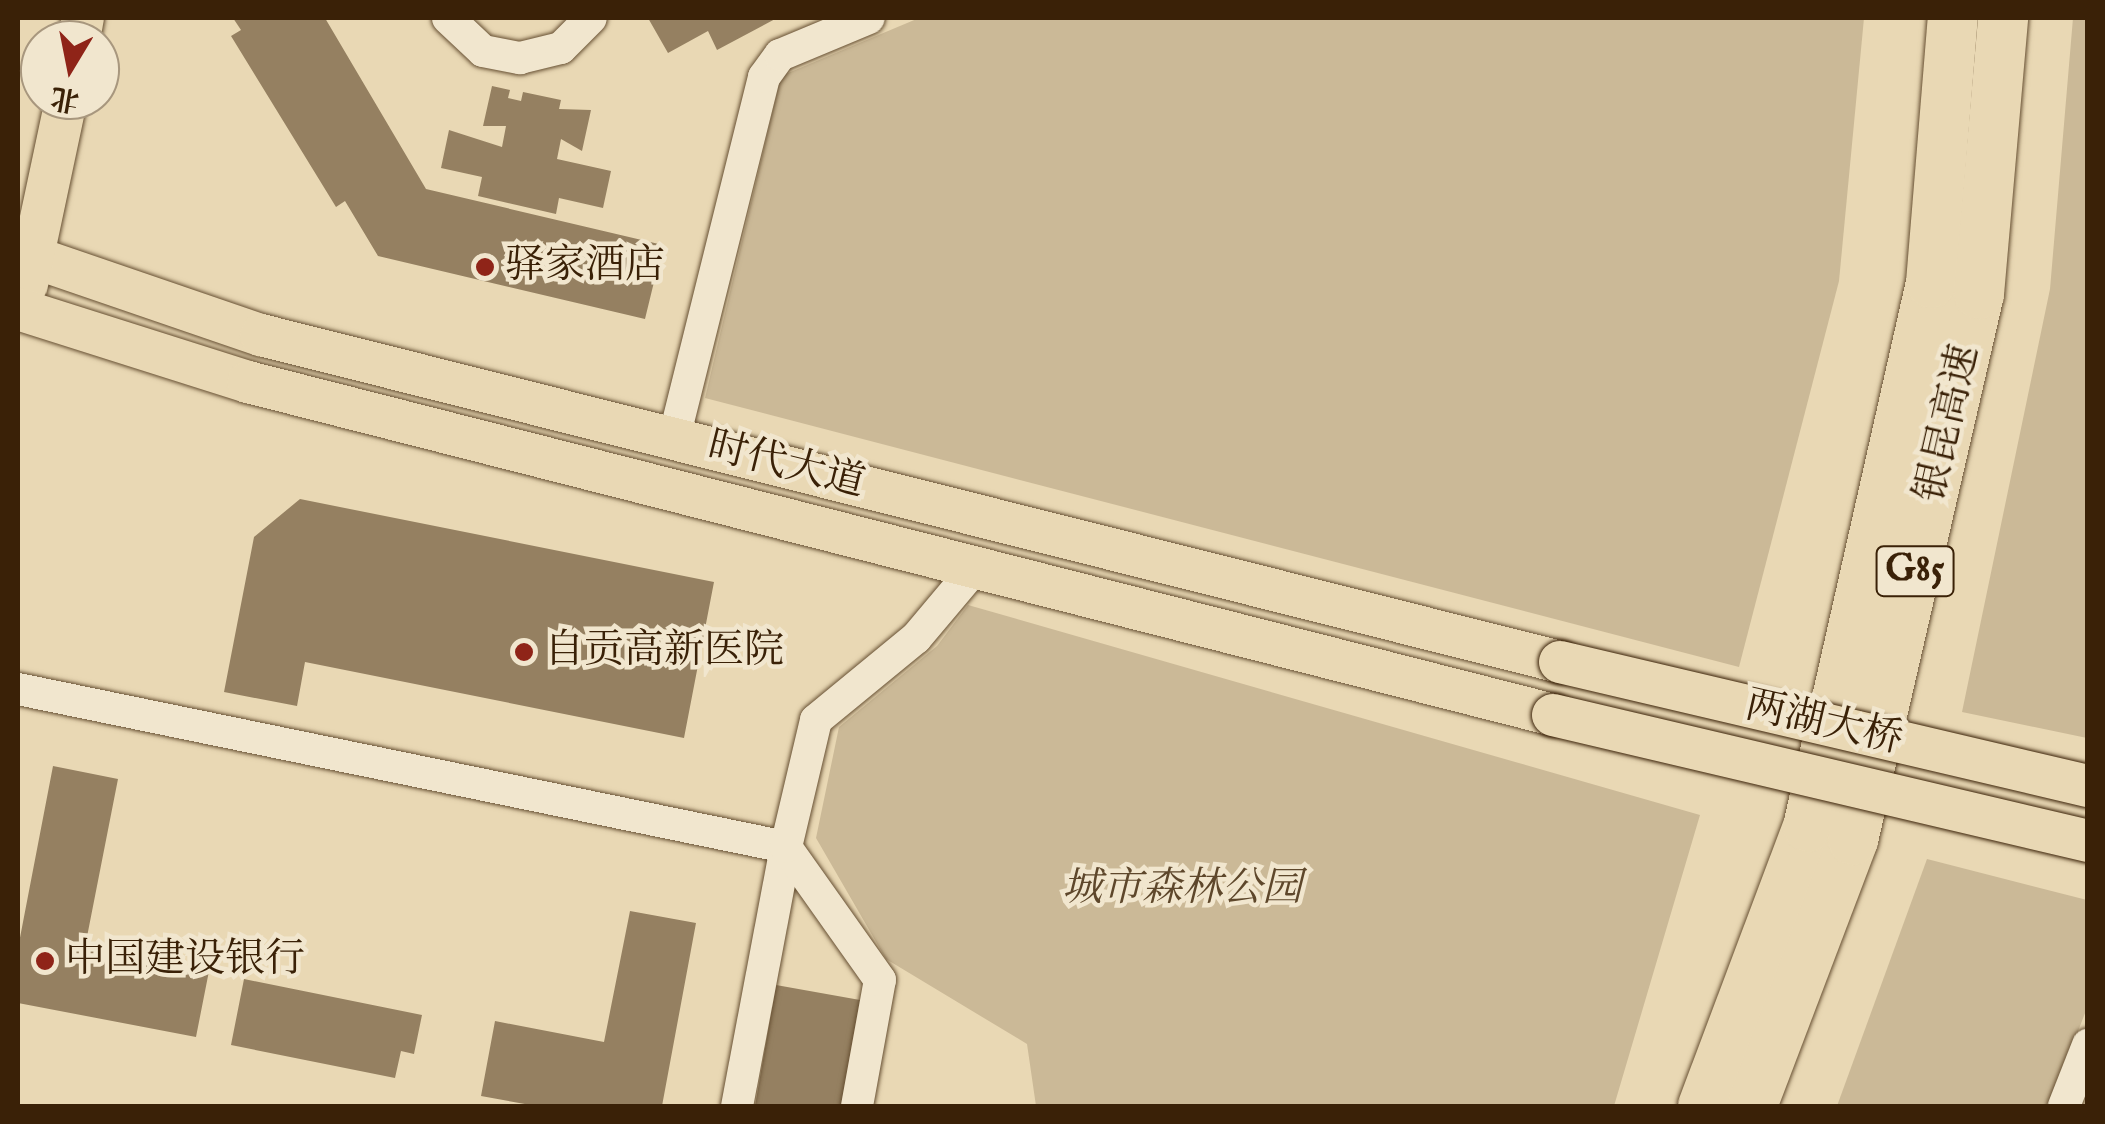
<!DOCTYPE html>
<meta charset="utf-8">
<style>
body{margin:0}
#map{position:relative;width:2105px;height:1124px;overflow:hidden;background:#e9d8b4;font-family:"IM FELL English","Noto Serif SC",serif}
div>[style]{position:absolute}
.green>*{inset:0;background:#cbb997}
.building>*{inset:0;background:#958061}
.roads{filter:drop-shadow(0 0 2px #664f32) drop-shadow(0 0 2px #664f32)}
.minor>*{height:32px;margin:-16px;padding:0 16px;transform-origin:16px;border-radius:16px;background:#f1e6ce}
.major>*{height:42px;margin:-21px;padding:0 21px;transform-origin:21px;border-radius:21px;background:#e9d8b4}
.highway>*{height:50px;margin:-25px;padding:0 25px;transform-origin:25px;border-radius:25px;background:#e9d8b4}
.bridges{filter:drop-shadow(0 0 2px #3a2107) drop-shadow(0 0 2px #3a2107)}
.major-bridge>*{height:42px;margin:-21px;padding:0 21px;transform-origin:21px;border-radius:21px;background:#e9d8b4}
.dots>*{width:28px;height:28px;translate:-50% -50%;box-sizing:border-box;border:5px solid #f1e6ce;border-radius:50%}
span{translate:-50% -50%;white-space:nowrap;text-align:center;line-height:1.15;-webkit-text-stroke:9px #f1e6ce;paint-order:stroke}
.shield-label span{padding:2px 8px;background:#f1e6ce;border:2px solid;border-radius:8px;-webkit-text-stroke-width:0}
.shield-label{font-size:38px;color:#3a2107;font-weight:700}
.poi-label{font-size:40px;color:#3a2107}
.left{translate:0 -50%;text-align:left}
.street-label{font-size:40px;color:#3a2107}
.park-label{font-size:40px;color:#5e472b;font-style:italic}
.frame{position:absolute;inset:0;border:20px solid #3a2107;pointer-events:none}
.north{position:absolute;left:20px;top:20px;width:100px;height:100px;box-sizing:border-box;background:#f1e6ce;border:2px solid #a8977e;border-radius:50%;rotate:190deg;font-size:28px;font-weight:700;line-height:40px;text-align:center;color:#3a2107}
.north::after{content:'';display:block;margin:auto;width:35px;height:45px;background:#8f2418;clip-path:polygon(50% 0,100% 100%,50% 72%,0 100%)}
</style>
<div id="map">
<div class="green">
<i style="clip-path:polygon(919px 18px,1864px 18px,1839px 281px,1739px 667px,705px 398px,781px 76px)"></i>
<i style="clip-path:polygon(2073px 18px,2088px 18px,2087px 738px,1962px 712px,2050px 289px)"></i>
<i style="clip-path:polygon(968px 605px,1700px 815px,1614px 1106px,1036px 1106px,1027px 1044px,886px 959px,816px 838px,839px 727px,937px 646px)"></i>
<i style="clip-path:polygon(1927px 859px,2087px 900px,2087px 1008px,2049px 1106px,1837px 1106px)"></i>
</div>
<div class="building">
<i style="clip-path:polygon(233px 18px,325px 18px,426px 189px,663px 245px,645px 319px,378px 256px,345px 201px,336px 207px,231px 36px,241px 30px)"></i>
<i style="clip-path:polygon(648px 18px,777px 18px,717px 50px,708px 31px,668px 53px)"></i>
<i style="clip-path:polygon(492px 86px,510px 90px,508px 98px,521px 101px,523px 92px,561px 100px,559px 109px,591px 110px,582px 151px,561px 139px,557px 159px,611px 171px,603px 208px,559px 198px,556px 214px,478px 196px,482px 177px,441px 168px,449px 130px,502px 147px,506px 126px,483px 126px)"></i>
<i style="clip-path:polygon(300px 499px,714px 582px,684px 738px,305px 662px,297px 706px,224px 692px,254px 537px)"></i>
<i style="clip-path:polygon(53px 766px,118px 779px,85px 947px,209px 971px,196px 1037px,18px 1003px,18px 948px)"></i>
<i style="clip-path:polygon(630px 911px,696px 923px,662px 1106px,536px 1106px,481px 1096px,495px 1021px,604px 1042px)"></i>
<i style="clip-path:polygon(244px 979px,422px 1015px,414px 1054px,401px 1051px,395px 1078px,231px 1045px)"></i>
<i style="clip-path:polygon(776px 985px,860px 1000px,841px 1106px,755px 1106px)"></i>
</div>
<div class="roads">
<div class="minor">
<i style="left:448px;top:18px;width:48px;rotate:43.3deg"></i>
<i style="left:483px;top:51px;width:38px;rotate:11deg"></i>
<i style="left:520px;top:58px;width:42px;rotate:-13.7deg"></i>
<i style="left:561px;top:48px;width:42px;rotate:-45deg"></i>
<i style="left:674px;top:438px;width:372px;rotate:-76deg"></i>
<i style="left:764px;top:77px;width:27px;rotate:-54deg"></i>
<i style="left:780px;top:55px;width:96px;rotate:-22.6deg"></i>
<i style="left:18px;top:689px;width:784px;rotate:11.63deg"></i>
<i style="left:786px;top:847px;width:264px;rotate:100.7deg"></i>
<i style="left:857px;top:1106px;width:128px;rotate:-79.7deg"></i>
<i style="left:880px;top:980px;width:163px;rotate:-125.3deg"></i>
<i style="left:786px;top:847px;width:130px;rotate:-76.7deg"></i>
<i style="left:816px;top:720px;width:129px;rotate:-39.4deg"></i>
<i style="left:916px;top:638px;width:92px;rotate:-49.9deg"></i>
<i style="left:2064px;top:1106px;width:66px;rotate:-68.5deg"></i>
</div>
<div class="major">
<i style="left:79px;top:40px;width:22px;rotate:-80deg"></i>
<i style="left:18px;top:252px;width:257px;rotate:18.9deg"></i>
<i style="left:261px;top:335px;width:1340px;rotate:14.13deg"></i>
<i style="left:27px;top:284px;width:188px;rotate:-78deg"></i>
<i style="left:18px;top:309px;width:241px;rotate:17.6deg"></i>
<i style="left:248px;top:382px;width:1347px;rotate:14.31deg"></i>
</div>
<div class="highway">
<i style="left:1703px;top:1106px;width:298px;rotate:-69.4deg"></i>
<i style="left:1808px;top:827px;width:558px;rotate:-77.26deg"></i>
<i style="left:1931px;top:283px;width:266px;rotate:-85.3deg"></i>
<i style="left:1752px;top:1106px;width:285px;rotate:-69.2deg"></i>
<i style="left:1853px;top:840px;width:560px;rotate:-77.01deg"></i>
<i style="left:1979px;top:294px;width:277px;rotate:-85deg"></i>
</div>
</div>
<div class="bridges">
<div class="major-bridge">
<i style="left:1560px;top:662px;width:542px;rotate:13.22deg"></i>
<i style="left:1553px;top:715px;width:550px;rotate:13.25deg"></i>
</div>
</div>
<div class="dots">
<i style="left:485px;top:267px;background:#8f2418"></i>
<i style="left:524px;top:652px;background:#8f2418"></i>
<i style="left:45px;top:961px;background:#8f2418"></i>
</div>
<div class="shield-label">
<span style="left:1915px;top:571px">G85</span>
</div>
<div class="poi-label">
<span class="left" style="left:505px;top:267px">驿家酒店</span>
<span class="left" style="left:544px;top:652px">自贡高新医院</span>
<span class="left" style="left:65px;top:961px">中国建设银行</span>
</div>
<div class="street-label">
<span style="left:1949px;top:424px;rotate:-77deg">银昆高速</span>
<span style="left:786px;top:466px;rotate:14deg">时代大道</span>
<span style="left:1824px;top:724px;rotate:13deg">两湖大桥</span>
</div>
<div class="park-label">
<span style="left:1182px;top:890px">城市森林公园</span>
</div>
<div class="frame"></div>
<div class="north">北</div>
</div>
